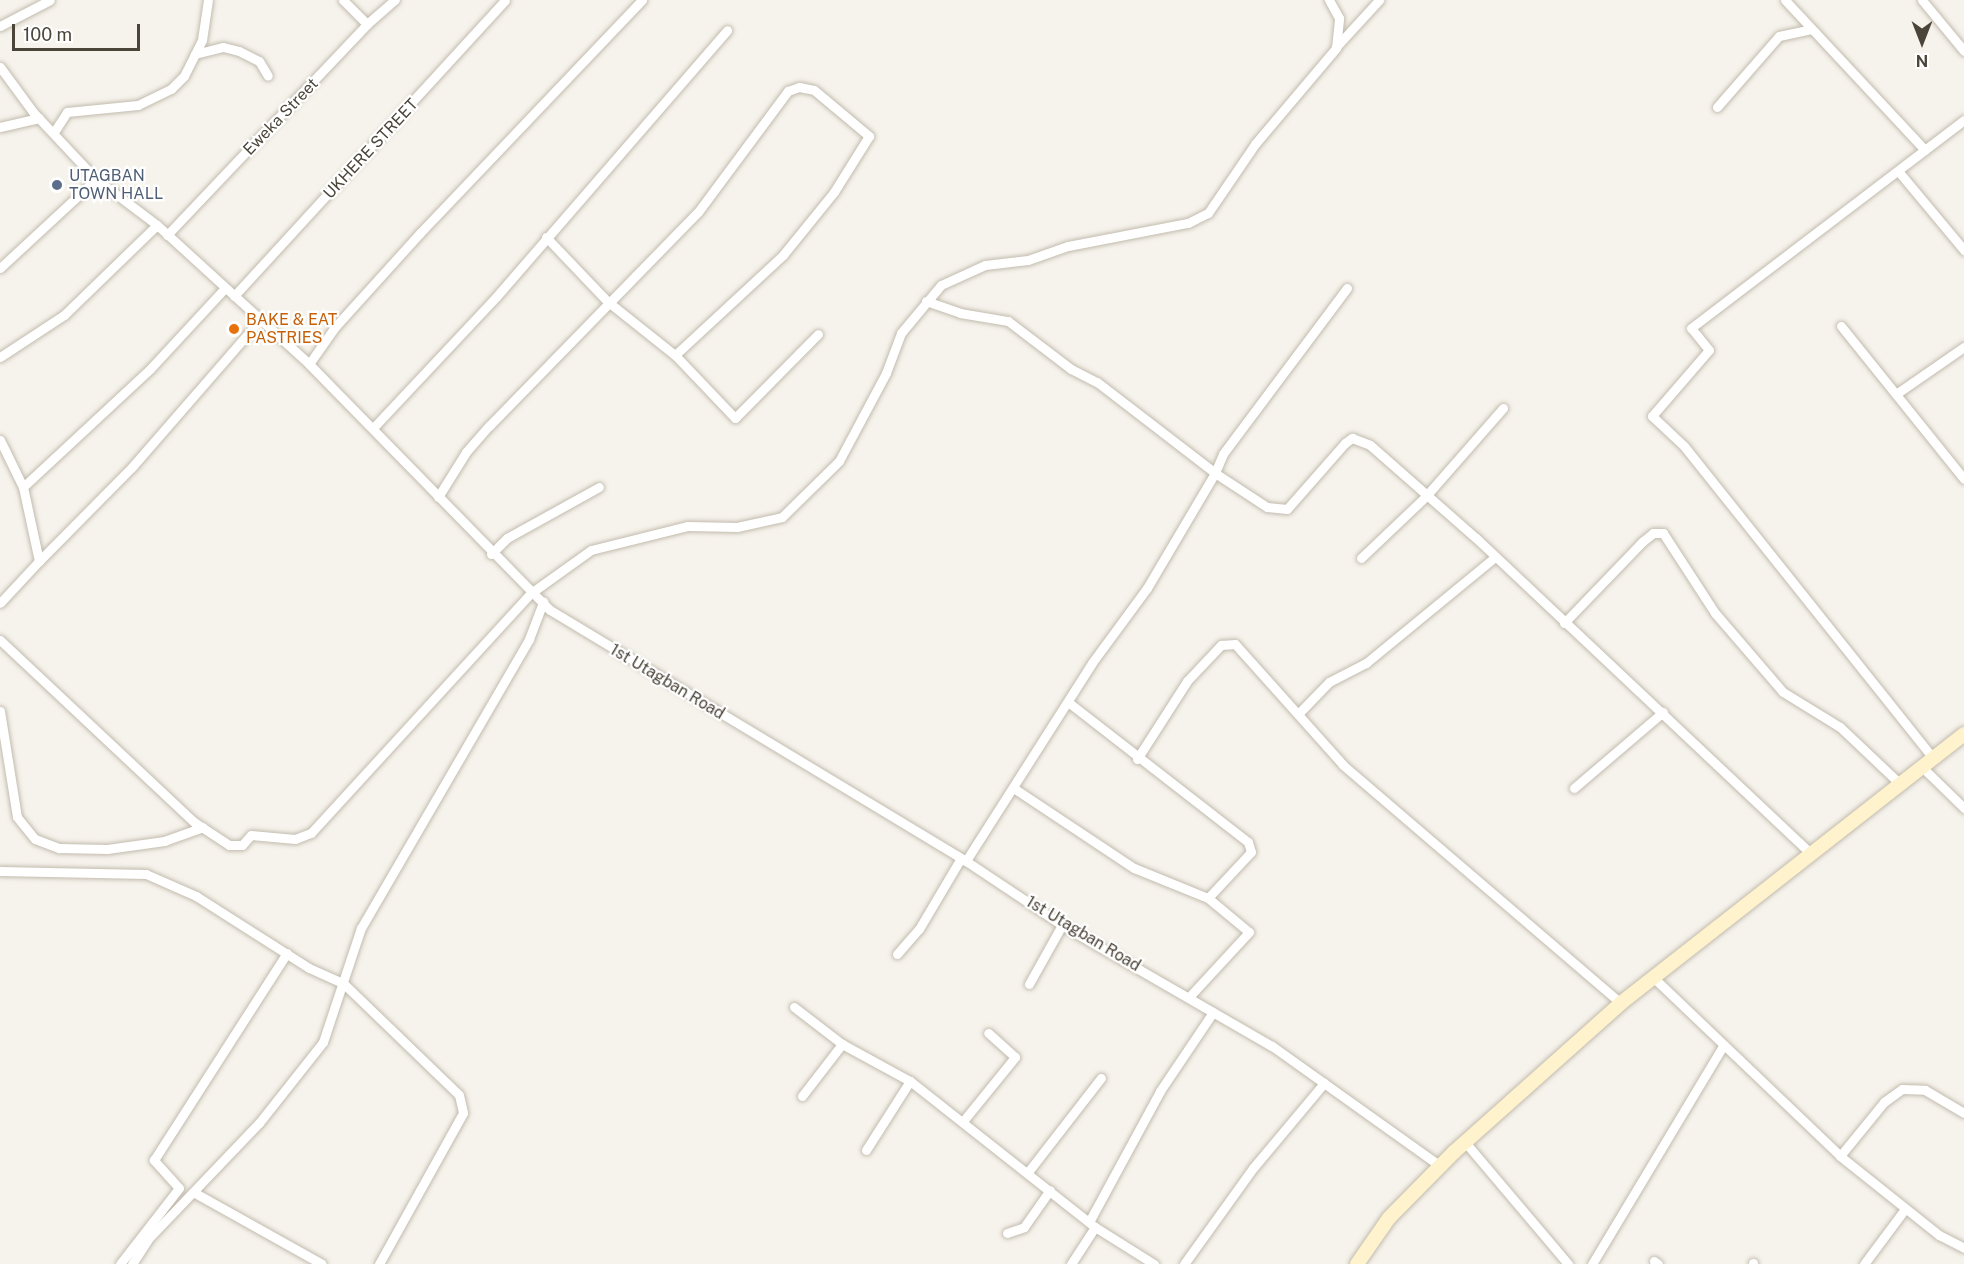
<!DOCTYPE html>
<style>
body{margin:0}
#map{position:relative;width:1964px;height:1264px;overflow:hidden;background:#f6f3ec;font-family:"Public Sans",sans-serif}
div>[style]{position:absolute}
.roads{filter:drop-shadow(0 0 2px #c2bbae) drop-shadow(0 0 2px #c2bbae)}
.minor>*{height:9px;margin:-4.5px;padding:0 4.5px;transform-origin:4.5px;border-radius:4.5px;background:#fff}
.secondary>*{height:14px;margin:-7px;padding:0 7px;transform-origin:7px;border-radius:7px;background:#fff3cd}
.dots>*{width:16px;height:16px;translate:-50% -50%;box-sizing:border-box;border:3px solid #fff;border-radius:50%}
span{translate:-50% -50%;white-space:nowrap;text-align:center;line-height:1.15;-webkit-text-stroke:4.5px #fff;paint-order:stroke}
.street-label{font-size:16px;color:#4b4439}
.service-label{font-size:16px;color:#4e5e75}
.left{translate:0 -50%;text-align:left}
.food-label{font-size:16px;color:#c56008}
.north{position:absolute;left:1892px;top:12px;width:60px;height:60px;-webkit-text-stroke:4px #fff;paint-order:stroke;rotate:180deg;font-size:16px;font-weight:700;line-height:24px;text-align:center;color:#4b4439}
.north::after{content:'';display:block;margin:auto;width:21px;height:27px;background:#4b4439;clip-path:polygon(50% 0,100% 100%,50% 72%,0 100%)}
.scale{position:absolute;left:12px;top:24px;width:128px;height:27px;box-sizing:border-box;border:3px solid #4b4439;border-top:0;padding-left:8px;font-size:18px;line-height:21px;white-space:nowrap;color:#4b4439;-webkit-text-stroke:4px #fff;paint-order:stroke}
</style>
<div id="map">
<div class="roads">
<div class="minor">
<i style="left:343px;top:0;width:34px;rotate:45deg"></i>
<i style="left:1785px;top:0;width:205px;rotate:47deg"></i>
<i style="left:1922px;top:0;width:66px;rotate:50.5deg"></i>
<i style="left:0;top:26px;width:56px;rotate:-27.5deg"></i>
<i style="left:1336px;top:47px;width:64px;rotate:-47.5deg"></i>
<i style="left:195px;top:54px;width:29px;rotate:-14deg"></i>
<i style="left:223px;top:47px;width:16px;rotate:14deg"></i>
<i style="left:239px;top:51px;width:22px;rotate:27deg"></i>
<i style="left:259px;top:61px;width:17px;rotate:59deg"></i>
<i style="left:0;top:67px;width:56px;rotate:53.7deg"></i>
<i style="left:33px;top:112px;width:92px;rotate:46.8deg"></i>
<i style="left:96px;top:179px;width:76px;rotate:37deg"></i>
<i style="left:157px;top:225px;width:206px;rotate:42.4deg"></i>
<i style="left:309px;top:364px;width:344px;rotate:45.6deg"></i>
<i style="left:550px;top:610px;width:486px;rotate:31.1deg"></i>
<i style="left:966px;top:861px;width:115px;rotate:33.7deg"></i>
<i style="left:1062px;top:925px;width:242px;rotate:30deg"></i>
<i style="left:1272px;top:1046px;width:206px;rotate:35.5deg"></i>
<i style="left:1717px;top:107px;width:94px;rotate:-48.9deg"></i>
<i style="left:1779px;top:36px;width:33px;rotate:-12deg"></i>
<i style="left:0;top:127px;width:40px;rotate:-13deg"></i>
<i style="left:54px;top:132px;width:24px;rotate:-57deg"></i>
<i style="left:67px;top:112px;width:71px;rotate:-5.6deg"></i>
<i style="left:138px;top:105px;width:37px;rotate:-26deg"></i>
<i style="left:171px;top:89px;width:18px;rotate:-45deg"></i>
<i style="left:184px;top:76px;width:40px;rotate:-63.4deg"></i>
<i style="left:202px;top:40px;width:40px;rotate:-81.5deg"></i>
<i style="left:1899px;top:172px;width:102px;rotate:50.2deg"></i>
<i style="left:167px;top:235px;width:291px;rotate:-46.5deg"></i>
<i style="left:367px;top:24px;width:37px;rotate:-41deg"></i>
<i style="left:546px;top:237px;width:88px;rotate:46.4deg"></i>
<i style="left:607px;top:301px;width:87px;rotate:38.5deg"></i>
<i style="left:675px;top:355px;width:87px;rotate:46.4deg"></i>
<i style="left:735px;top:418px;width:118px;rotate:-45.3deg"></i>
<i style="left:0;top:268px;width:131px;rotate:-42.8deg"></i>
<i style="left:1347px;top:288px;width:207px;rotate:126.8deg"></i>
<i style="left:1223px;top:454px;width:21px;rotate:113deg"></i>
<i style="left:1215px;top:473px;width:62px;rotate:33.2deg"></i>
<i style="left:1267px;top:507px;width:20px;rotate:6deg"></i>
<i style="left:1287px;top:509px;width:88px;rotate:-48.7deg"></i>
<i style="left:1345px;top:443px;width:9px;rotate:-36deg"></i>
<i style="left:1352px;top:438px;width:19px;rotate:21deg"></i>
<i style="left:1370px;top:445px;width:141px;rotate:41.3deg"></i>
<i style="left:1476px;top:538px;width:458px;rotate:43.3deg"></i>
<i style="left:234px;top:296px;width:401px;rotate:-47.5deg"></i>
<i style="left:926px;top:301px;width:36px;rotate:19deg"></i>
<i style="left:960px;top:313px;width:49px;rotate:9.5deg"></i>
<i style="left:1008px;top:321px;width:79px;rotate:37.3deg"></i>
<i style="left:1071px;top:369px;width:29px;rotate:27deg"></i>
<i style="left:1097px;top:382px;width:149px;rotate:37.6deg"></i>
<i style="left:1215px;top:473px;width:134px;rotate:120.6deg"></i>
<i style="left:1147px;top:588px;width:93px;rotate:126.3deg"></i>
<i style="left:1092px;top:663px;width:235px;rotate:122.5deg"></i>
<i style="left:1841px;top:326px;width:196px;rotate:51.2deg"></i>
<i style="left:0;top:357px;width:77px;rotate:-33.3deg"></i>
<i style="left:64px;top:315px;width:129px;rotate:-44.1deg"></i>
<i style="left:309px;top:364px;width:45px;rotate:-54.9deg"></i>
<i style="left:335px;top:327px;width:127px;rotate:-47.9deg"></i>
<i style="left:420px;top:233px;width:322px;rotate:-46.4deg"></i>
<i style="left:1896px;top:394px;width:83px;rotate:-34.7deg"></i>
<i style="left:373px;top:428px;width:180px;rotate:-46.8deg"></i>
<i style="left:496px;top:297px;width:353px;rotate:-49.1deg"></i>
<i style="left:0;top:440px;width:52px;rotate:63.9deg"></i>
<i style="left:23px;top:487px;width:76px;rotate:77.8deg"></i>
<i style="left:39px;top:561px;width:57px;rotate:132.9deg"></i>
<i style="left:23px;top:487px;width:173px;rotate:-42.9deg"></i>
<i style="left:150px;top:369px;width:110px;rotate:-47.2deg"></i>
<i style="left:438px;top:497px;width:53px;rotate:-58.1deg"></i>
<i style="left:466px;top:452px;width:35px;rotate:-49deg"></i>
<i style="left:489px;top:426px;width:299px;rotate:-45.7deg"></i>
<i style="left:698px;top:212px;width:151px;rotate:-53.4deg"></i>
<i style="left:788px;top:91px;width:12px;rotate:-20deg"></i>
<i style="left:799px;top:87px;width:15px;rotate:11deg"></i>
<i style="left:814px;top:90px;width:72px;rotate:39.9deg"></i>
<i style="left:869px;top:136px;width:66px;rotate:122deg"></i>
<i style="left:834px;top:192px;width:81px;rotate:129deg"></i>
<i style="left:783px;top:255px;width:147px;rotate:137.2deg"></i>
<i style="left:491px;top:554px;width:23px;rotate:-45deg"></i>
<i style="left:507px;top:538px;width:105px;rotate:-29deg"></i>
<i style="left:1361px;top:558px;width:90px;rotate:-43.6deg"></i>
<i style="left:1426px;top:496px;width:117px;rotate:-48.8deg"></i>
<i style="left:39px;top:561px;width:132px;rotate:-45.3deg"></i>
<i style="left:132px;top:467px;width:195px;rotate:-49deg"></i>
<i style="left:1564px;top:623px;width:112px;rotate:-46.1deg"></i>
<i style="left:1642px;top:542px;width:14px;rotate:-39deg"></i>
<i style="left:1653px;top:533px;width:10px"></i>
<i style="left:1663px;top:533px;width:95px;rotate:57deg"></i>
<i style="left:1715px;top:613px;width:104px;rotate:49.3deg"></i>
<i style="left:1783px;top:692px;width:67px;rotate:31.6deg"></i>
<i style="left:1840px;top:727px;width:80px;rotate:43.5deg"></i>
<i style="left:0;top:640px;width:266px;rotate:43.2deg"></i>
<i style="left:194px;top:822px;width:42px;rotate:33.3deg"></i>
<i style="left:229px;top:845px;width:13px"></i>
<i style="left:242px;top:845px;width:13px;rotate:-48deg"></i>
<i style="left:251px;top:835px;width:44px;rotate:5.2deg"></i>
<i style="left:295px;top:839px;width:17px;rotate:-21deg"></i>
<i style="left:311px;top:833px;width:326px;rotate:-47.5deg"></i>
<i style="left:531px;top:593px;width:74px;rotate:-35.6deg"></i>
<i style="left:591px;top:550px;width:99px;rotate:-14deg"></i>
<i style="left:687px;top:526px;width:50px;rotate:1.1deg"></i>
<i style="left:737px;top:527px;width:46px;rotate:-12.5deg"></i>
<i style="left:782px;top:517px;width:80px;rotate:-44.5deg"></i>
<i style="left:839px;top:461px;width:100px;rotate:-61.9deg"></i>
<i style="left:886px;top:373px;width:43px;rotate:-69.4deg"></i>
<i style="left:901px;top:333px;width:62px;rotate:-50.2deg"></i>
<i style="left:941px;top:285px;width:48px;rotate:-24.4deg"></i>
<i style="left:985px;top:265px;width:43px;rotate:-6.6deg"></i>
<i style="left:1028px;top:260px;width:42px;rotate:-19.3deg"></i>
<i style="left:1068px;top:246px;width:122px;rotate:-10.9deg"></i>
<i style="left:1188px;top:223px;width:22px;rotate:-27deg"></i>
<i style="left:1208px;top:213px;width:83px;rotate:-55.7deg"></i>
<i style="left:1255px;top:144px;width:126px;rotate:-49.8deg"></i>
<i style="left:1336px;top:48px;width:30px;rotate:-84deg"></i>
<i style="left:1339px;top:18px;width:21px;rotate:-119deg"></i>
<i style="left:1068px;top:702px;width:228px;rotate:37.9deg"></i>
<i style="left:1248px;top:842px;width:10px;rotate:73deg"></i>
<i style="left:1251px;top:852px;width:63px;rotate:133.1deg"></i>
<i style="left:0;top:711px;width:107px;rotate:80.9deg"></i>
<i style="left:17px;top:817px;width:28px;rotate:51deg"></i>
<i style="left:35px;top:839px;width:26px;rotate:21deg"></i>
<i style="left:59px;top:848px;width:48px;rotate:1.2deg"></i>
<i style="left:107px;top:849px;width:58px;rotate:-8deg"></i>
<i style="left:164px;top:841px;width:41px;rotate:-19.7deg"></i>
<i style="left:1299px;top:713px;width:43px;rotate:-45.9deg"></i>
<i style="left:1329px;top:682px;width:42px;rotate:-27.2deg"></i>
<i style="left:1366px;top:663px;width:167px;rotate:-39.4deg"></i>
<i style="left:1933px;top:758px;width:399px;rotate:-128.6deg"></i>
<i style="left:1684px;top:446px;width:44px;rotate:-136.8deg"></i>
<i style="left:1652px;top:416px;width:87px;rotate:-49.2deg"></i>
<i style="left:1709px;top:350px;width:28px;rotate:-129deg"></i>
<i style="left:1691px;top:328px;width:343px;rotate:-37.3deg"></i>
<i style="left:1137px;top:759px;width:93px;rotate:-57.3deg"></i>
<i style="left:1187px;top:681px;width:50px;rotate:-46.6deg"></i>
<i style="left:1221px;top:645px;width:14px;rotate:-4deg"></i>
<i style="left:1235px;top:644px;width:162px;rotate:48.2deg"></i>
<i style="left:1343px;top:765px;width:366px;rotate:40.6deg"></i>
<i style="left:1922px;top:767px;width:59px;rotate:44.3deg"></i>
<i style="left:1574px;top:788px;width:117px;rotate:-40.5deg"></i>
<i style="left:1015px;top:789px;width:143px;rotate:33.6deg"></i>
<i style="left:1134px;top:868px;width:80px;rotate:22.1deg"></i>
<i style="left:1208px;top:898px;width:53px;rotate:39.7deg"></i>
<i style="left:1249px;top:932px;width:87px;rotate:132.7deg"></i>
<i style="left:0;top:871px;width:146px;rotate:1.2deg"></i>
<i style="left:146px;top:874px;width:55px;rotate:23.7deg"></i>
<i style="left:196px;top:896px;width:134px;rotate:32.5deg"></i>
<i style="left:309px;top:968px;width:37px;rotate:24deg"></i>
<i style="left:343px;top:983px;width:161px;rotate:44deg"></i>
<i style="left:459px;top:1095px;width:18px;rotate:77deg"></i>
<i style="left:463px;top:1113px;width:173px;rotate:119.1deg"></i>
<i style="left:897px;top:954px;width:33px;rotate:-49deg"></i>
<i style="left:919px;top:929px;width:82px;rotate:-59.4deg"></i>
<i style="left:1653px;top:977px;width:259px;rotate:43.7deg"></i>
<i style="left:1840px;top:1156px;width:127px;rotate:38.6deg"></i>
<i style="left:1939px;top:1235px;width:28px;rotate:27deg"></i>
<i style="left:1029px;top:984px;width:68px;rotate:-60.8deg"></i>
<i style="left:794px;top:1007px;width:61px;rotate:37.6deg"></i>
<i style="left:842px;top:1044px;width:77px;rotate:28.6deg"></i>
<i style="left:910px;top:1081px;width:236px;rotate:38.3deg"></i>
<i style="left:1095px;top:1227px;width:70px;rotate:32.1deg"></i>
<i style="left:802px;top:1096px;width:66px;rotate:-52.4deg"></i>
<i style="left:964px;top:1120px;width:81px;rotate:-51deg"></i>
<i style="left:1015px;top:1057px;width:36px;rotate:-138deg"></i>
<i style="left:1465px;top:1142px;width:160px;rotate:49.8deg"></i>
<i style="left:866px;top:1150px;width:82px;rotate:-57.5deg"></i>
<i style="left:1840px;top:1156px;width:70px;rotate:-50.8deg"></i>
<i style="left:1884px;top:1102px;width:22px;rotate:-36deg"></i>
<i style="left:1902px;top:1089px;width:23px;rotate:2deg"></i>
<i style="left:1925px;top:1090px;width:45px;rotate:30.5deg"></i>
<i style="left:1028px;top:1172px;width:119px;rotate:-52.2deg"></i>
<i style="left:195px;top:1193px;width:145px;rotate:29.2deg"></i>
<i style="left:1089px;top:1222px;width:149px;rotate:-61.5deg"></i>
<i style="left:1160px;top:1091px;width:95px;rotate:-56.1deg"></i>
<i style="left:1007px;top:1233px;width:18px;rotate:-19deg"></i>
<i style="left:1024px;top:1227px;width:45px;rotate:-54.9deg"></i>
<i style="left:1654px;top:1261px;width:5px;rotate:37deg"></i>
<i style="left:120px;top:1264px;width:96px;rotate:-52.2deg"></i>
<i style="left:179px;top:1188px;width:38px;rotate:-132deg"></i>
<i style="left:154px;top:1160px;width:246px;rotate:-57.3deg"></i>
<i style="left:132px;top:1264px;width:30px;rotate:-57deg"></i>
<i style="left:148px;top:1239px;width:161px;rotate:-46.3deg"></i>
<i style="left:259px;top:1123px;width:103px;rotate:-51.7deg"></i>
<i style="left:323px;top:1042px;width:120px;rotate:-71.6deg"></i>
<i style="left:361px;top:928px;width:334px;rotate:-59.8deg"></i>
<i style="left:529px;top:639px;width:40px;rotate:-69deg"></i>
<i style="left:1071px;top:1264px;width:44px;rotate:-57deg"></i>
<i style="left:1184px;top:1264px;width:118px;rotate:-54.3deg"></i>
<i style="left:1253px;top:1168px;width:111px;rotate:-50.1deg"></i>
<i style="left:1592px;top:1264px;width:254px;rotate:-59deg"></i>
<i style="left:1753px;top:1264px;width:1px;rotate:-90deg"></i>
<i style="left:1864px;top:1264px;width:69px;rotate:-53.3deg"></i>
</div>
<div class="secondary">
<i style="left:1357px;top:1264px;width:56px;rotate:-55.2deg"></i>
<i style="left:1389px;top:1218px;width:93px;rotate:-45.4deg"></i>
<i style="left:1454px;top:1152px;width:224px;rotate:-41.7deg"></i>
<i style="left:1621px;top:1003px;width:436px;rotate:-38.1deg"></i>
</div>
</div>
<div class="dots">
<i style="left:57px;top:185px;background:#5c6f8a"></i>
<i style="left:234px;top:329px;background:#e8710a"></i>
</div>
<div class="street-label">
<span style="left:281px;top:117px;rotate:-46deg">Eweka Street</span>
<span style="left:371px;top:149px;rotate:-47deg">UKHERE STREET</span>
<span style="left:667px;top:682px;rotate:31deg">1st Utagban Road</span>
<span style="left:1083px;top:934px;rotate:31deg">1st Utagban Road</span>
</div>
<div class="service-label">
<span class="left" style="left:69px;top:185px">UTAGBAN<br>TOWN HALL</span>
</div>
<div class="food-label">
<span class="left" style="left:246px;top:329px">BAKE &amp; EAT<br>PASTRIES</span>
</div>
<div class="north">N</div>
<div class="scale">100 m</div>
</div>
